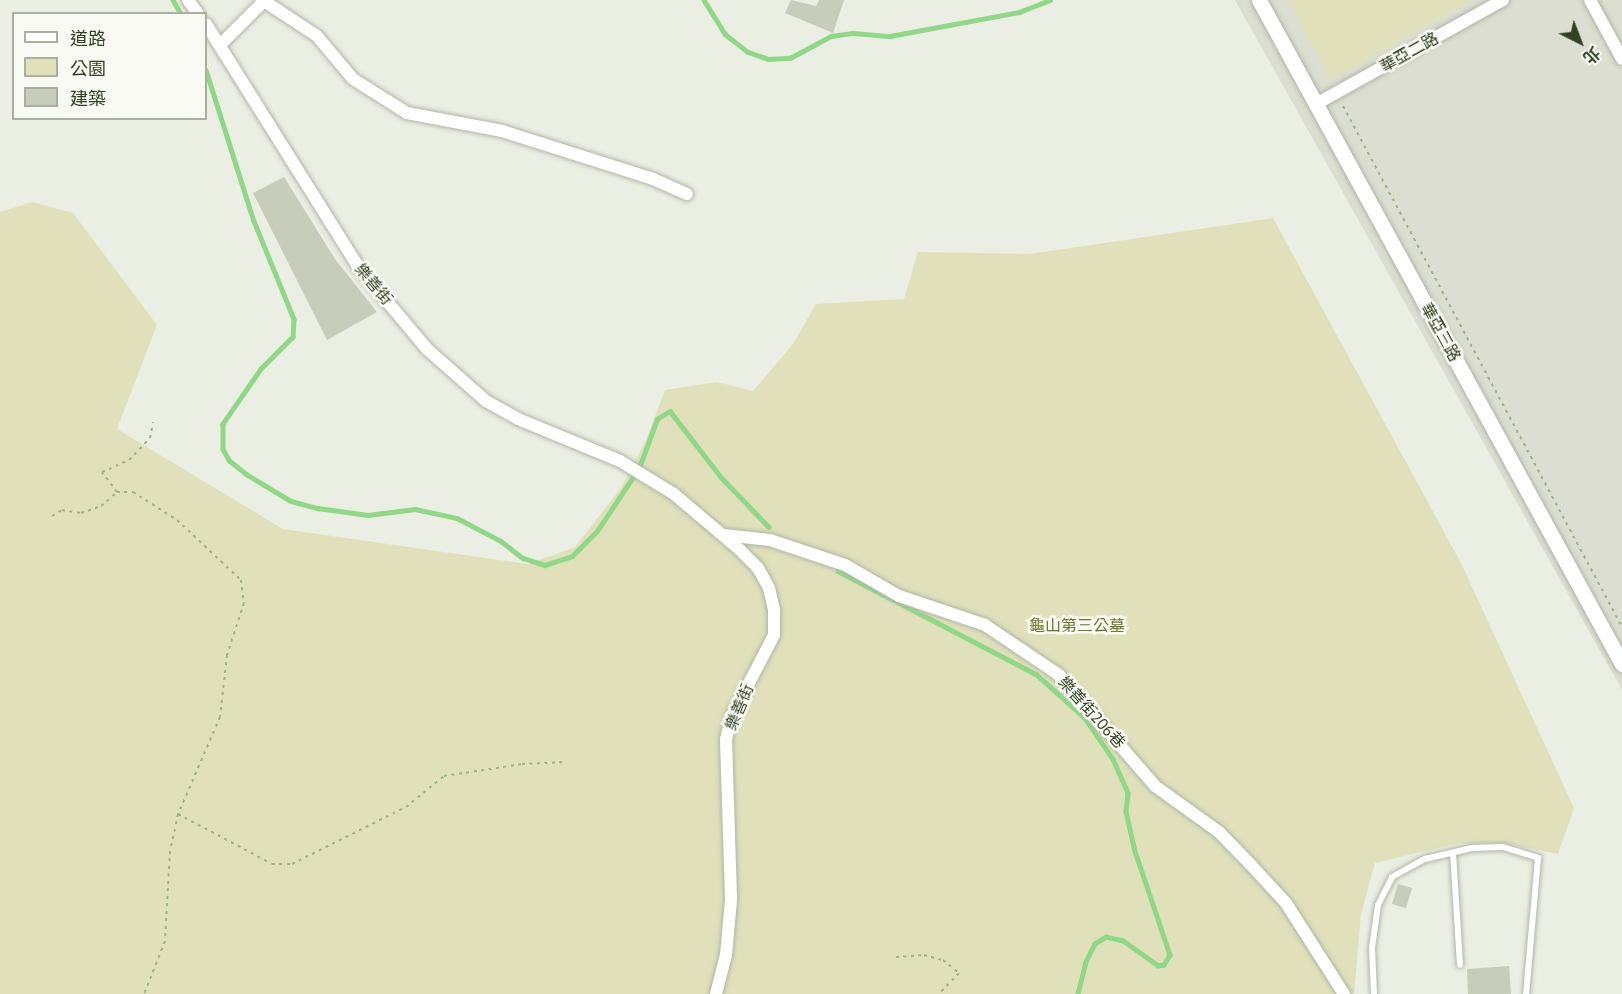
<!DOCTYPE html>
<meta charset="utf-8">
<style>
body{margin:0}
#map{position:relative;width:1622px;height:994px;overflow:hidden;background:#ebeee3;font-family:"PT Sans","Noto Sans TC",sans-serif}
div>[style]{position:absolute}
.built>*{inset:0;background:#dbded1}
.green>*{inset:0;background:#e0e1bb}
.stream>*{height:4.5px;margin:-2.25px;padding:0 2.25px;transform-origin:2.25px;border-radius:2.25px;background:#90d788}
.building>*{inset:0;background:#c7ccbb}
.path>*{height:2px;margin-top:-1px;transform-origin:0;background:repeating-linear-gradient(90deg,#9eb482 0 3px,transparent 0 7.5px)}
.roads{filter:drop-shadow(0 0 2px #b0b7a5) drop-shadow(0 0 2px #b0b7a5)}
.service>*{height:6px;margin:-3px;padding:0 3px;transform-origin:3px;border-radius:3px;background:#fff}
.minor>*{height:12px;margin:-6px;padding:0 6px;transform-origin:6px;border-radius:6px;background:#fff}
.tertiary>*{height:15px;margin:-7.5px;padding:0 7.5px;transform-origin:7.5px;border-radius:7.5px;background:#fff}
span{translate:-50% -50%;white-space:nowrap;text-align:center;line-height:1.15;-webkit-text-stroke:5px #f9faf4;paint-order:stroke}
.street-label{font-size:16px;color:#324121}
.park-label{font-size:16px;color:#6b7627}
.legend{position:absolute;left:12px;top:12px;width:195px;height:108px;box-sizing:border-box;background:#f9faf4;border:2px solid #a9b0a0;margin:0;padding:8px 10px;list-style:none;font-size:18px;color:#324121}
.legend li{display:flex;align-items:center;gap:12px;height:30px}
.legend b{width:30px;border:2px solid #a9b0a0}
.north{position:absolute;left:1550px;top:12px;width:60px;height:60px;-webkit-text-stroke:4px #f9faf4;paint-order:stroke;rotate:138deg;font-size:16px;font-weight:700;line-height:24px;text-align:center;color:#324121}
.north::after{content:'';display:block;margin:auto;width:21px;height:27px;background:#324121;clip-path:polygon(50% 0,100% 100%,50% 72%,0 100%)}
</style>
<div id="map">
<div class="built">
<i style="clip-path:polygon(1235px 0,1622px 0,1622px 690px)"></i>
</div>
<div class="green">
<i style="clip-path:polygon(1288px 0,1474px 0,1331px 80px)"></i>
<i style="clip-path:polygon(32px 202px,73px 213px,157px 325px,117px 429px,283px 529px,528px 564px,575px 547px,621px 488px,646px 440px,665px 390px,717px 382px,753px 391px,793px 344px,816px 304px,904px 299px,918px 252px,1030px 254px,1273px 218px,1461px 563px,1574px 808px,1558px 854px,1504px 843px,1460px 843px,1375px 863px,1361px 914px,1354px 994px,0 994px,0 212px)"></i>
</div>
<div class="stream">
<i style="left:173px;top:0;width:16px;rotate:60deg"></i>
<i style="left:704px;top:0;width:40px;rotate:58deg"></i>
<i style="left:725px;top:34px;width:29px;rotate:38deg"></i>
<i style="left:748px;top:52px;width:21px;rotate:19deg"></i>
<i style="left:768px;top:59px;width:22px;rotate:-3deg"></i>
<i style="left:790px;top:58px;width:47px;rotate:-28.2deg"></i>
<i style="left:831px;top:36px;width:22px;rotate:-8deg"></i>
<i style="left:853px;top:33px;width:37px;rotate:5deg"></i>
<i style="left:890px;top:36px;width:131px;rotate:-10.5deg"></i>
<i style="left:1019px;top:12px;width:33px;rotate:-21deg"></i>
<i style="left:206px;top:70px;width:158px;rotate:72.4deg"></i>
<i style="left:254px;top:221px;width:106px;rotate:67.8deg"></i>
<i style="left:294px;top:319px;width:18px;rotate:93deg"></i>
<i style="left:293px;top:337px;width:45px;rotate:135deg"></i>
<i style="left:261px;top:369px;width:67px;rotate:124.6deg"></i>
<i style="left:223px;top:424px;width:25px;rotate:90deg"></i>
<i style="left:223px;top:449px;width:13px;rotate:61deg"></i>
<i style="left:229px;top:460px;width:22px;rotate:39deg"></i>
<i style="left:246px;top:474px;width:52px;rotate:31deg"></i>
<i style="left:291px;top:501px;width:28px;rotate:15deg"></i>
<i style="left:318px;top:508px;width:50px;rotate:8deg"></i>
<i style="left:368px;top:515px;width:47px;rotate:-7.3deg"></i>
<i style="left:415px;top:509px;width:43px;rotate:12.1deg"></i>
<i style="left:457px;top:518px;width:50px;rotate:27.6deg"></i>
<i style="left:501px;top:541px;width:28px;rotate:38deg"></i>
<i style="left:523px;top:558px;width:23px;rotate:18deg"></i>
<i style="left:545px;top:565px;width:28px;rotate:-18deg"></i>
<i style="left:572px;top:556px;width:35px;rotate:-45deg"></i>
<i style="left:597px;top:531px;width:76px;rotate:-56.3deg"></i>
<i style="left:639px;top:468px;width:52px;rotate:-69.8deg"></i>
<i style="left:657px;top:419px;width:15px;rotate:-32deg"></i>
<i style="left:670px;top:411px;width:83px;rotate:52.3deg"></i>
<i style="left:721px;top:477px;width:69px;rotate:46.2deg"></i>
<i style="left:838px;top:571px;width:223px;rotate:27.5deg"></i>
<i style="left:1036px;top:674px;width:66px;rotate:41.9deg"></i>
<i style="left:1085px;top:718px;width:50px;rotate:55.7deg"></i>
<i style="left:1113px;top:759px;width:37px;rotate:66deg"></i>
<i style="left:1128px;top:793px;width:19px;rotate:96deg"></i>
<i style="left:1126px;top:812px;width:37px;rotate:77deg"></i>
<i style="left:1134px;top:848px;width:113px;rotate:71.4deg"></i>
<i style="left:1170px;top:955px;width:12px;rotate:121deg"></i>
<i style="left:1164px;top:965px;width:6px;rotate:171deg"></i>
<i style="left:1158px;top:966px;width:43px;rotate:-144.5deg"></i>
<i style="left:1123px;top:941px;width:17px;rotate:-167deg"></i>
<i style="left:1106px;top:937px;width:13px;rotate:148deg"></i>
<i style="left:1095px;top:944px;width:20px;rotate:117deg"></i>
<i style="left:1086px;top:962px;width:33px;rotate:104deg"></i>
</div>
<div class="building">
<i style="clip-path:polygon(791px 0,816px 6px,819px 0,844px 0,833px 33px,785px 13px)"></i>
<i style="clip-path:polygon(284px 177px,335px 259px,377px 312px,327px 340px,253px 193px)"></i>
<i style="clip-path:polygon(1398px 884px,1412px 888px,1406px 908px,1392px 904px)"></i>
<i style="clip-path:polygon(1509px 966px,1511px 994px,1468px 994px,1467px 969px)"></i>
</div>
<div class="path">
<i style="left:1343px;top:106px;width:591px;rotate:61.83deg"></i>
<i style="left:117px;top:492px;width:25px;rotate:-127deg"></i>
<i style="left:102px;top:472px;width:30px;rotate:-24deg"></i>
<i style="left:129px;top:460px;width:30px;rotate:-46deg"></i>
<i style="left:150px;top:438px;width:16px;rotate:-79deg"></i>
<i style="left:52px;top:516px;width:12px;rotate:-31deg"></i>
<i style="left:62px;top:510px;width:19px;rotate:9deg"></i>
<i style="left:81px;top:513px;width:21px;rotate:-19deg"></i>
<i style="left:101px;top:506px;width:21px;rotate:-41deg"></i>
<i style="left:117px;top:492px;width:16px"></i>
<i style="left:133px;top:492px;width:52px;rotate:32.5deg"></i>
<i style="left:177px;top:520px;width:88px;rotate:43.2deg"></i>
<i style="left:241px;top:580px;width:23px;rotate:83deg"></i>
<i style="left:244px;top:603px;width:55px;rotate:108.1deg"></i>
<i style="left:227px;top:655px;width:62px;rotate:96.4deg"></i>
<i style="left:220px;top:717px;width:106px;rotate:113.4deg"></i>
<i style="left:178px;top:814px;width:38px;rotate:102deg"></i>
<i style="left:170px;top:851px;width:90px;rotate:93.2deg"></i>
<i style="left:165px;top:941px;width:57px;rotate:111.6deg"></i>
<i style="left:178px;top:814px;width:106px;rotate:28deg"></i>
<i style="left:272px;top:864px;width:20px"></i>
<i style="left:292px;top:864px;width:127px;rotate:-26.6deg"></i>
<i style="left:406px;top:807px;width:49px;rotate:-39.2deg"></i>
<i style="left:444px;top:776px;width:79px;rotate:-8.7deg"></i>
<i style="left:522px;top:764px;width:44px;rotate:-2.6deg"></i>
<i style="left:896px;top:957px;width:28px;rotate:-4deg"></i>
<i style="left:924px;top:955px;width:20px;rotate:15deg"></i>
<i style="left:943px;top:960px;width:21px;rotate:39deg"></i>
<i style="left:959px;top:973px;width:29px;rotate:134deg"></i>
</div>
<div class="roads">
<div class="service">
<i style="left:1453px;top:853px;width:112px;rotate:86.4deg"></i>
<i style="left:1374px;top:994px;width:46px;rotate:-92.5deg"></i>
<i style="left:1372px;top:948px;width:43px;rotate:-82.1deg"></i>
<i style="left:1378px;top:905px;width:31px;rotate:-63deg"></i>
<i style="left:1392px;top:877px;width:38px;rotate:-29deg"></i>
<i style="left:1425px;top:859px;width:48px;rotate:-13.2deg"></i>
<i style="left:1472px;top:848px;width:31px;rotate:-2deg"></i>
<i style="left:1503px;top:847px;width:37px;rotate:17deg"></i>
<i style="left:1538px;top:858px;width:137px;rotate:95deg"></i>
</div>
<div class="minor">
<i style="left:188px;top:0;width:17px;rotate:54deg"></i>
<i style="left:1590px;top:0;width:67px;rotate:61.5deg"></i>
<i style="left:264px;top:1px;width:64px;rotate:33.4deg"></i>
<i style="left:317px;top:36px;width:56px;rotate:50.1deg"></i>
<i style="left:353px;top:79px;width:64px;rotate:32.2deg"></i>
<i style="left:407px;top:113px;width:97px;rotate:10.7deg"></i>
<i style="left:502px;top:131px;width:158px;rotate:17.6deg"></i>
<i style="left:653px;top:179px;width:37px;rotate:24deg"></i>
<i style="left:206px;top:24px;width:288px;rotate:57.9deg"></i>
<i style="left:359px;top:268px;width:106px;rotate:50deg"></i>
<i style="left:427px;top:349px;width:79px;rotate:41.4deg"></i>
<i style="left:486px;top:401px;width:37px;rotate:29deg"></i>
<i style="left:518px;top:419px;width:110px;rotate:22.4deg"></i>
<i style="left:620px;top:461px;width:63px;rotate:31.4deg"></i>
<i style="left:674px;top:494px;width:87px;rotate:40.3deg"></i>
<i style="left:740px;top:550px;width:25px;rotate:45deg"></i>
<i style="left:758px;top:568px;width:23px;rotate:61deg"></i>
<i style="left:769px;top:588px;width:23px;rotate:77deg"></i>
<i style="left:774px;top:610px;width:25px;rotate:90deg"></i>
<i style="left:774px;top:635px;width:93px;rotate:117.4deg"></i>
<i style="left:731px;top:718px;width:22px;rotate:103deg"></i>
<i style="left:726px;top:739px;width:161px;rotate:88.2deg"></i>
<i style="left:731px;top:900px;width:55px;rotate:95.2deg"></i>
<i style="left:726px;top:955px;width:40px;rotate:104.4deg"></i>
<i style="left:220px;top:45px;width:64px;rotate:-45deg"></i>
<i style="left:1316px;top:104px;width:214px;rotate:-29.1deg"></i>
<i style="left:724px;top:535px;width:46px;rotate:6.2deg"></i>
<i style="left:770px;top:540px;width:79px;rotate:18.4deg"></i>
<i style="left:845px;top:565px;width:62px;rotate:29.9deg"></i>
<i style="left:899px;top:596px;width:91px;rotate:18.6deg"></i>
<i style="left:985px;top:625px;width:89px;rotate:34deg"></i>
<i style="left:1059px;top:675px;width:147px;rotate:49.1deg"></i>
<i style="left:1155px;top:786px;width:79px;rotate:35.7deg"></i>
<i style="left:1219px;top:832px;width:46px;rotate:45.9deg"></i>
<i style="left:1251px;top:865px;width:52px;rotate:47.4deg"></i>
<i style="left:1286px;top:903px;width:108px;rotate:57.5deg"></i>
</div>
<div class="tertiary">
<i style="left:1259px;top:0;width:757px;rotate:61.34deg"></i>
</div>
</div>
<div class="street-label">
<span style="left:1409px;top:52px;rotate:-29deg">華亞二路</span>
<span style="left:374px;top:284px;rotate:50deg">樂善街</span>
<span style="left:1441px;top:332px;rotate:61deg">華亞三路</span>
<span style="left:739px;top:707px;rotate:-67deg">樂善街</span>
<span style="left:1092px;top:712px;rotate:48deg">樂善街206巷</span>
</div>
<div class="park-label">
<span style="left:1077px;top:625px">龜山第三公墓</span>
</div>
<ul class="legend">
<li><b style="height:8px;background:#fff"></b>道路</li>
<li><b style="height:16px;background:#e0e1bb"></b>公園</li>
<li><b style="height:16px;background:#c7ccbb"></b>建築</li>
</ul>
<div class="north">北</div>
</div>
